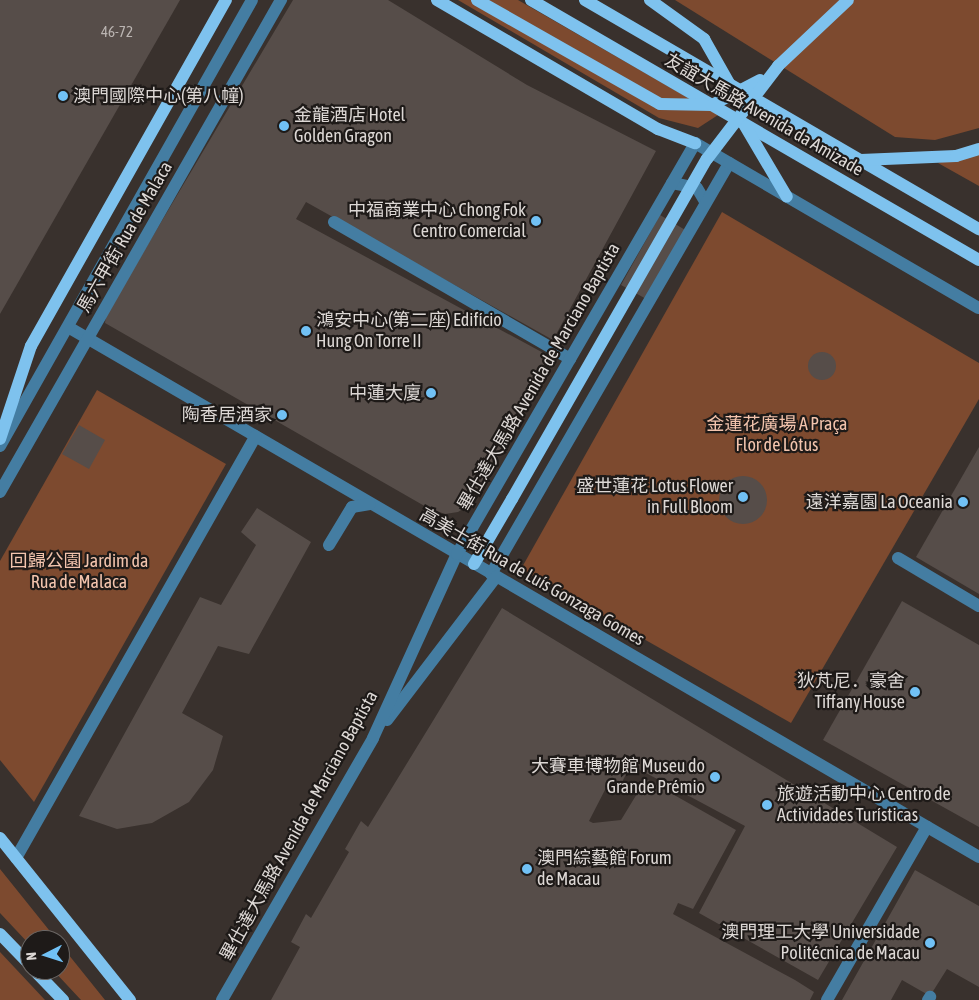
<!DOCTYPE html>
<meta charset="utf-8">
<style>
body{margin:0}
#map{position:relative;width:979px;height:1000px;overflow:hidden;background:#39312d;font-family:"Asap Condensed","Noto Sans SC",sans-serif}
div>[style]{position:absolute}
.green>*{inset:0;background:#7d4a2f}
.building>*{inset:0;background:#564d49}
.round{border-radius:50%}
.minor>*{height:12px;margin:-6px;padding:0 6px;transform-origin:6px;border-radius:6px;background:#447da2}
.major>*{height:12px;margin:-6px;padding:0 6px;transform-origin:6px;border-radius:6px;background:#7ec2ee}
.major-bridge>*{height:12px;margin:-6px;padding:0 6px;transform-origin:6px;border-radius:6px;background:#7ec2ee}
.dots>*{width:14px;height:14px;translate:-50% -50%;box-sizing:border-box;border:2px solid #1e1a18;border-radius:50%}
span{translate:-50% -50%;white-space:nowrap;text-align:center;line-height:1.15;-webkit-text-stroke:4.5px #1e1a18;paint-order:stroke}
.number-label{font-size:15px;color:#bbb5b2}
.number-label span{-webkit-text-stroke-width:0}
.poi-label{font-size:18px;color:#ddd8d5}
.left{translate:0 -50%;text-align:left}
.right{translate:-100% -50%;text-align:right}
.street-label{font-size:18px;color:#ddd8d5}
.park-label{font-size:18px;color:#f3c4ad}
.north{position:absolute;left:20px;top:930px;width:50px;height:50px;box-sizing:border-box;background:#1e1a18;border:1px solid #6a6664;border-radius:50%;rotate:265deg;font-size:14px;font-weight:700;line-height:20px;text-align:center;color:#ddd8d5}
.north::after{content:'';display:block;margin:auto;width:18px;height:22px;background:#71c1f5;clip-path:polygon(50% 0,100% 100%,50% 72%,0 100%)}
</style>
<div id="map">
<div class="green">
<i style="clip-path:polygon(458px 0,518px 0,718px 115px,698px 128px,659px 118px)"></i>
<i style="clip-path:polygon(675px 0,979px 0,979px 128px,935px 140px,895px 137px)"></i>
<i style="clip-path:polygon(979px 154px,979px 186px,938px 163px)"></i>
<i style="clip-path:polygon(722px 212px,979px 363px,979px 399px,791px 723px,521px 569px)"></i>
<i style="clip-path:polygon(97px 390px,226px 464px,34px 802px,0 760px,0 561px)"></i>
<i style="clip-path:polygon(0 869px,57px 940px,30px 940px,30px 945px,0 913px)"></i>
<i style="clip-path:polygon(60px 944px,105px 1000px,81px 1000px,53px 970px,60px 970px)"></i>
<i style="clip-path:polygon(0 952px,45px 1000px,0 1000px)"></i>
</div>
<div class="building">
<i style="clip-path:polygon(0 0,180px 0,0 314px)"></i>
<i style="clip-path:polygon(293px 0,388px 0,527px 85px,656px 151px,553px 340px,306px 202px,296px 219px,549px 356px,490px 472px,469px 505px,458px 512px,445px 514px,428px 508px,105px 323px,106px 315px)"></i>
<i style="clip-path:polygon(660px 215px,687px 231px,648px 300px,621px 285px)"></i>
<i class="round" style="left:808px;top:352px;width:28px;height:28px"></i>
<i style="clip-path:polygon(79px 425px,105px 440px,89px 469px,62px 454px)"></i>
<i style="clip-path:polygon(979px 447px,979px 594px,916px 557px)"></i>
<i class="round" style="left:719px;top:476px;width:48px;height:48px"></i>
<i style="clip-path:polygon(257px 508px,311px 542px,249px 654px,218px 646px,182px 713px,223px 736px,213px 770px,189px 802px,152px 823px,117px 829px,79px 816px,200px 597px,221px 605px,256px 545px,241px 532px)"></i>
<i style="clip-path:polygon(902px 601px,979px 645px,979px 827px,823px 740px)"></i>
<i style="clip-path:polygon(502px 608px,897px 847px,818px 980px,699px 913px,745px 826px,631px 765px,622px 782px,612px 789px,607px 786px,589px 821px,593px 823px,621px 820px,646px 779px,736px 830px,693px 909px,678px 903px,673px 914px,795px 980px,814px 992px,810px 1000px,271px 1000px,300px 947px,291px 942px,306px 914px,311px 918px,349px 852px,345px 849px,361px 821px,368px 827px)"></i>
<i style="clip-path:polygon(915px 870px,979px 906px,979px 987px,947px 969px,930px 996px,902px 980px,891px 1000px,842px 1000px)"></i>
</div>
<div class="minor">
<i style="left:672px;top:183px;width:25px;rotate:11deg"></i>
<i style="left:697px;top:188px;width:17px;rotate:59deg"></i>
<i style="left:334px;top:222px;width:273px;rotate:30.1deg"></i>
<i style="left:68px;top:327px;width:1054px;rotate:30.19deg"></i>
<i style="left:0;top:446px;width:512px;rotate:-60.53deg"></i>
<i style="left:0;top:492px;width:567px;rotate:-60.27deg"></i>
<i style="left:329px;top:545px;width:44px;rotate:-58.8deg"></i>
<i style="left:352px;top:507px;width:18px;rotate:-9deg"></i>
<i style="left:898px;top:558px;width:94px;rotate:30.7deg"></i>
<i style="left:491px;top:574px;width:475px;rotate:-59.9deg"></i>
<i style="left:387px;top:720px;width:180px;rotate:-52.7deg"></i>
<i style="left:16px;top:858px;width:485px;rotate:-60.4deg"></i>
<i style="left:222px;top:1000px;width:302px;rotate:-60deg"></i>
<i style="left:373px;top:738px;width:202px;rotate:-65.5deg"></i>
<i style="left:457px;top:554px;width:475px;rotate:-59.9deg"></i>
<i style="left:695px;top:143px;width:328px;rotate:30.2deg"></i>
<i style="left:827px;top:1000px;width:200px;rotate:-60deg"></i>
<i style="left:928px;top:1000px;width:4px;rotate:-56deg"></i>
</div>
<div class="major">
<i style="left:437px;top:0;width:256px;rotate:30.3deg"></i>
<i style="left:658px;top:129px;width:40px;rotate:21deg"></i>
<i style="left:531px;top:0;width:518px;rotate:30.13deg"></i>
<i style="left:585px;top:0;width:456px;rotate:30.2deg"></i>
<i style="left:650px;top:0;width:67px;rotate:35.8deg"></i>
<i style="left:704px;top:39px;width:51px;rotate:60.4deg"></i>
<i style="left:778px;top:66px;width:96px;rotate:-43.3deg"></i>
<i style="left:745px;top:126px;width:82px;rotate:59.4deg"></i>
<i style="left:861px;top:160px;width:95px;rotate:-2.4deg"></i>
<i style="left:956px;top:156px;width:24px;rotate:-17deg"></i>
<i style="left:0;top:439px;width:98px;rotate:-71.6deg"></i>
<i style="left:31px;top:346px;width:397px;rotate:-60.6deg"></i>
<i style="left:474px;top:564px;width:75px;rotate:-59.7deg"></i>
<i style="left:0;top:838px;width:208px;rotate:51.3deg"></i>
<i style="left:0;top:934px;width:43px;rotate:45.9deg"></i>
<i style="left:34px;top:970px;width:42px;rotate:46deg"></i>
</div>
<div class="major-bridge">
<i style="left:477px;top:0;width:210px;rotate:29.6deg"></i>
<i style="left:660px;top:104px;width:52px;rotate:1.1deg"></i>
<i style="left:712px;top:105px;width:54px;rotate:-27.5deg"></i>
<i style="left:512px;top:499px;width:392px;rotate:-60.2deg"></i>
<i style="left:707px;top:159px;width:117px;rotate:-52.6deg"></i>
</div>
<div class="dots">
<i style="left:63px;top:96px;background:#71c1f5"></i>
<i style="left:284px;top:126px;background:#71c1f5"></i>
<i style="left:536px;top:221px;background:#71c1f5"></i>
<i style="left:306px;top:331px;background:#71c1f5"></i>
<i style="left:431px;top:393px;background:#71c1f5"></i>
<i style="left:282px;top:415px;background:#71c1f5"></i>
<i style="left:743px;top:497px;background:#71c1f5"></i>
<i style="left:963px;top:502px;background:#71c1f5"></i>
<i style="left:915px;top:692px;background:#71c1f5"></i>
<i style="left:715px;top:777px;background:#71c1f5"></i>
<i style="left:767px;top:805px;background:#71c1f5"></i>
<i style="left:527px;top:869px;background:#71c1f5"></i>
<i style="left:930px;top:943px;background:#71c1f5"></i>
</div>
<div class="number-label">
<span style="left:117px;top:32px">46-72</span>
</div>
<div class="poi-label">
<span class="left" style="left:73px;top:96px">澳門國際中心(第八幢)</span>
<span class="left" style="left:294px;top:126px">金龍酒店 Hotel<br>Golden Gragon</span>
<span class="right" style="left:526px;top:221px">中福商業中心 Chong Fok<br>Centro Comercial</span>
<span class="left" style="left:316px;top:331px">鴻安中心(第二座) Edifício<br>Hung On Torre II</span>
<span class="right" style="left:421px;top:393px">中蓮大廈</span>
<span class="right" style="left:272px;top:415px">陶香居酒家</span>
<span class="right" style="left:733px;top:497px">盛世蓮花 Lotus Flower<br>in Full Bloom</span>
<span class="right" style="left:953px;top:502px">遠洋嘉園 La Oceania</span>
<span class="right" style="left:905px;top:692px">狄芃尼．豪舍<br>Tiffany House</span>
<span class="right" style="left:705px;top:777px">大賽車博物館 Museu do<br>Grande Prémio</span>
<span class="left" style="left:777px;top:805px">旅遊活動中心 Centro de<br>Actividades Turísticas</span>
<span class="left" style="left:537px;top:869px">澳門綜藝館 Forum<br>de Macau</span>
<span class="right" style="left:920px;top:943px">澳門理工大學 Universidade<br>Politécnica de Macau</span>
</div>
<div class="street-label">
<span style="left:764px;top:115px;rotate:30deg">友誼大馬路 Avenida da Amizade</span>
<span style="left:125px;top:237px;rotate:-60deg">馬六甲街 Rua de Malaca</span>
<span style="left:539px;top:377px;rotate:-60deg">畢仕達大馬路 Avenida de Marciano Baptista</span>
<span style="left:532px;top:577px;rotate:30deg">高美士街 Rua de Luís Gonzaga Gomes</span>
<span style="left:299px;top:826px;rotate:-61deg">畢仕達大馬路 Avenida de Marciano Baptista</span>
</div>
<div class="park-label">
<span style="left:777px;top:435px">金蓮花廣場 A Praça<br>Flor de Lótus</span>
<span style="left:79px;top:572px">回歸公園 Jardim da<br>Rua de Malaca</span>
</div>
<div class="north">N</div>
</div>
